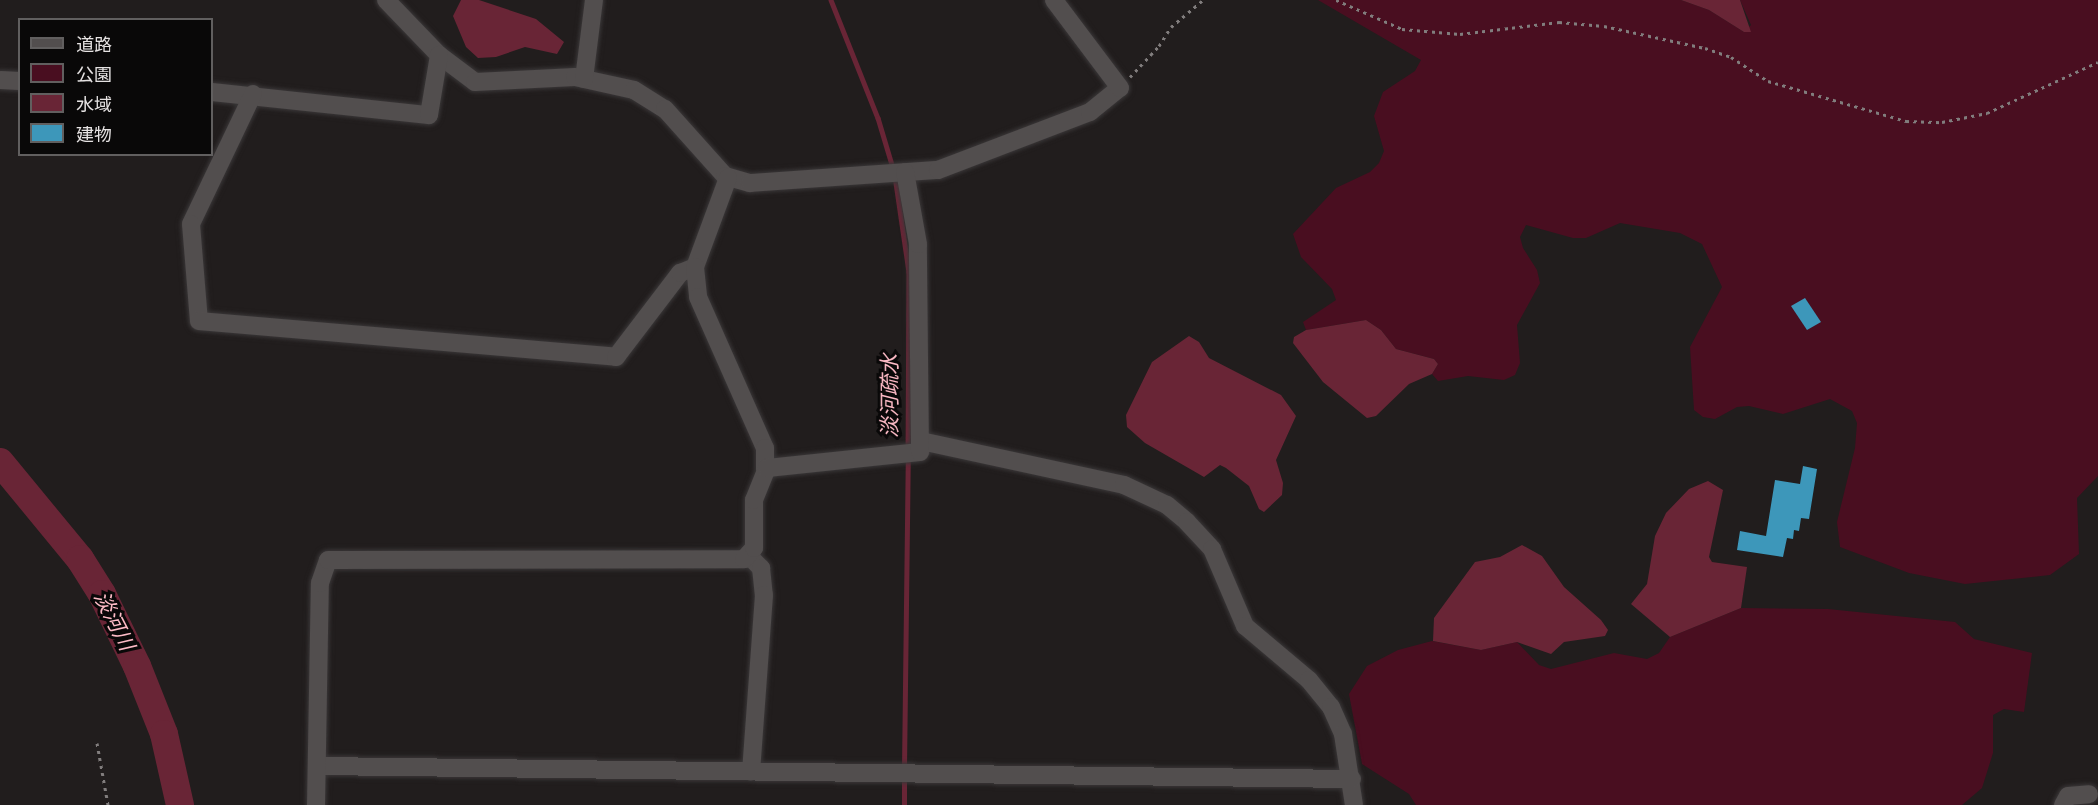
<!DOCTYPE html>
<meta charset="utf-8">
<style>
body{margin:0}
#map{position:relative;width:2098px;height:805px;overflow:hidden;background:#211d1d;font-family:"Space Grotesk","Noto Sans JP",sans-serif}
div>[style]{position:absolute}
.green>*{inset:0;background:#490e20}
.water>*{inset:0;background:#692536}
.stream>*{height:4.5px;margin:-2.25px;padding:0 2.25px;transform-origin:2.25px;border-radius:2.25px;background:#692536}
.river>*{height:28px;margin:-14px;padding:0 14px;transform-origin:14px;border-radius:14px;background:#692536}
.building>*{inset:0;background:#3d97ba}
.path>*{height:3px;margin-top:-1.5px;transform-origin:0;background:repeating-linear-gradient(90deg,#817d7d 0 3px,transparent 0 7.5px)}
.roads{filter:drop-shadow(0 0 2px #3a3738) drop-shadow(0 0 2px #3a3738)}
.minor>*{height:18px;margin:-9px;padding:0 9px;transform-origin:9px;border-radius:9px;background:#524e4e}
span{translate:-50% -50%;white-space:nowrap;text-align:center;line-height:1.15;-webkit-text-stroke:6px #090808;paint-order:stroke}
.water-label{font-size:21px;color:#fdbbc6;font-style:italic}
.legend{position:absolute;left:18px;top:18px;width:195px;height:138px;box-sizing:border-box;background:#090808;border:2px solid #615f5f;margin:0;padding:8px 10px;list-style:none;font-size:18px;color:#e5e2e2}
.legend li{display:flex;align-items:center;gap:12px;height:30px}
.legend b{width:30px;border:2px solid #615f5f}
</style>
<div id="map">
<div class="green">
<i style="clip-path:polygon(1318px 0,1681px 0,1709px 10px,1744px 32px,1751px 25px,1740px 0,2098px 0,2098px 476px,2077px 498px,2079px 554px,2050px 575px,1965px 584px,1909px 573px,1840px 547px,1837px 522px,1855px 448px,1857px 423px,1852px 411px,1830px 399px,1783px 414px,1749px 406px,1737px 407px,1715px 419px,1703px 417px,1694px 410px,1690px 347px,1722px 287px,1702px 244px,1680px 233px,1620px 223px,1586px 238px,1573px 238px,1526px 225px,1520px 237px,1523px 248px,1537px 270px,1540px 283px,1517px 325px,1520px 363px,1515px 375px,1504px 380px,1468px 376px,1438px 381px,1432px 374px,1438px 364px,1434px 359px,1396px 349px,1381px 330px,1366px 320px,1306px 330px,1303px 322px,1336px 300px,1332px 289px,1301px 257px,1293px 234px,1336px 188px,1370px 172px,1379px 163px,1384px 151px,1374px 116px,1383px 92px,1415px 71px,1421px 60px)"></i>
<i style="clip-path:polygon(1741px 608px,1828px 609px,1955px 622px,1974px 639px,2032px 653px,2024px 712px,2004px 709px,1993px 715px,1993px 753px,1982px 788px,1962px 805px,1416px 805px,1409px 794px,1362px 764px,1349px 694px,1367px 666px,1398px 650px,1432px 641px,1481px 650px,1517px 642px,1539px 665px,1551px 669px,1614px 653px,1647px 659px,1659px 653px,1670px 637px)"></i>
</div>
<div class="water">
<i style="clip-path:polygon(461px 0,479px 0,536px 19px,564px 42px,557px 54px,525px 47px,496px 57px,478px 58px,466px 47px,453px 16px)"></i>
<i style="clip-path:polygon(1681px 0,1740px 0,1751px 32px,1744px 32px,1709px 10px)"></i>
<i style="clip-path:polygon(1366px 320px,1381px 330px,1396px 349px,1434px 359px,1438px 364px,1432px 374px,1409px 384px,1376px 416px,1367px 418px,1323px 382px,1293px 343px,1294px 337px,1306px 330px)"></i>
<i style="clip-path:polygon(1189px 336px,1199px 342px,1209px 358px,1281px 395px,1296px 416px,1276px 460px,1283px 483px,1282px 495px,1264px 512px,1259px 509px,1249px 486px,1226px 468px,1220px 465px,1204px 477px,1145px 443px,1127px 427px,1126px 415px,1152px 362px)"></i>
<i style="clip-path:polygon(1708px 481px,1723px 490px,1709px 557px,1712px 562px,1747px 567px,1741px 608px,1670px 637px,1631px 604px,1647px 584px,1655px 536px,1666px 513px,1689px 489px)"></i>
<i style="clip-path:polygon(1522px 545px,1542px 556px,1564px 587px,1601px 620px,1608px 630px,1605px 636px,1564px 642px,1551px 654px,1517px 642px,1481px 650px,1433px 641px,1434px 618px,1475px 562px,1500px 557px)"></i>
</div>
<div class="stream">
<i style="left:831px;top:0;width:127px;rotate:68.3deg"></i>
<i style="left:878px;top:118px;width:52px;rotate:73.3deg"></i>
<i style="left:895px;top:176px;width:97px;rotate:81.7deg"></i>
<i style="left:909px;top:272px;width:176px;rotate:90.3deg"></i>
<i style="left:904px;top:769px;width:312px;rotate:-89.3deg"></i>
<i style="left:904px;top:805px;width:27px;rotate:-90deg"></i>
</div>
<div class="river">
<i style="left:0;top:462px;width:126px;rotate:50.5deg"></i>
<i style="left:80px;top:559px;width:41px;rotate:57.8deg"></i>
<i style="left:102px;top:594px;width:80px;rotate:64.1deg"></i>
<i style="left:137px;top:666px;width:73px;rotate:68.3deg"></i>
<i style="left:164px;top:734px;width:73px;rotate:77.3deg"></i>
</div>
<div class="building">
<i style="clip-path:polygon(1805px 298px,1821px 322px,1807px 330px,1791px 306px)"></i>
<i style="clip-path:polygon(1803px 466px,1817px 469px,1809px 519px,1801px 518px,1799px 531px,1794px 530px,1793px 539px,1787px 538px,1783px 557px,1737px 550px,1740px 531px,1766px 536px,1775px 480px,1800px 484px)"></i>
</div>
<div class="path">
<i style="left:1336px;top:0;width:72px;rotate:23.7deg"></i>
<i style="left:1402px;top:29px;width:58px;rotate:4.9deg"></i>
<i style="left:1460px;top:34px;width:100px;rotate:-6.9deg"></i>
<i style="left:1559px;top:22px;width:45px;rotate:5.1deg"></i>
<i style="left:1604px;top:26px;width:103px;rotate:12.3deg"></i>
<i style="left:1705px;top:48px;width:28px;rotate:19deg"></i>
<i style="left:1731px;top:57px;width:44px;rotate:33deg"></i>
<i style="left:1768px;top:81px;width:144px;rotate:16.2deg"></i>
<i style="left:1906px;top:121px;width:36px;rotate:2deg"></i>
<i style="left:1942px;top:122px;width:46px;rotate:-11.3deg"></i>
<i style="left:1987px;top:113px;width:122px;rotate:-24.7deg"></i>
<i style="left:1130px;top:77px;width:42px;rotate:-46.9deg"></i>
<i style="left:1159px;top:46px;width:22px;rotate:-58deg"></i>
<i style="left:1171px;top:27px;width:42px;rotate:-40.2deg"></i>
<i style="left:97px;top:743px;width:63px;rotate:79.9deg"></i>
</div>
<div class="roads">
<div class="minor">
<i style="left:386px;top:0;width:76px;rotate:46.1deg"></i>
<i style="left:439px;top:55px;width:45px;rotate:36.9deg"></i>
<i style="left:475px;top:82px;width:100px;rotate:-2.9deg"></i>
<i style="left:575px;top:77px;width:60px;rotate:12.4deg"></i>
<i style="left:634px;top:90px;width:36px;rotate:32deg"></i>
<i style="left:665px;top:109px;width:90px;rotate:48.2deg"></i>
<i style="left:725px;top:176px;width:26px;rotate:16deg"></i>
<i style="left:750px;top:183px;width:188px;rotate:-4deg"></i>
<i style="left:938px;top:170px;width:163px;rotate:-20.9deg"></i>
<i style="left:1090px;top:112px;width:38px;rotate:-39deg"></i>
<i style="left:1120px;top:88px;width:110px;rotate:-126.9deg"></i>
<i style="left:584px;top:79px;width:80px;rotate:-82.8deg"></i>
<i style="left:0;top:80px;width:20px;rotate:3deg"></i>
<i style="left:212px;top:92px;width:218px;rotate:6.1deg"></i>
<i style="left:429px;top:115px;width:61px;rotate:-80.5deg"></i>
<i style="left:253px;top:94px;width:144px;rotate:115.5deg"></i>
<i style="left:191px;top:224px;width:97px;rotate:85.3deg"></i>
<i style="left:199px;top:321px;width:419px;rotate:4.9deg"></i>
<i style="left:616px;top:357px;width:106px;rotate:-52.7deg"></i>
<i style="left:680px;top:273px;width:16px;rotate:-22deg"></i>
<i style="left:695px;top:267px;width:95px;rotate:-69.7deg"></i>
<i style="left:695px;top:267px;width:30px;rotate:84deg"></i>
<i style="left:698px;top:297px;width:165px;rotate:66.1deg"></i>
<i style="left:765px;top:448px;width:22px;rotate:90deg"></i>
<i style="left:921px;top:441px;width:208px;rotate:12.2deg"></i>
<i style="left:1124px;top:485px;width:47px;rotate:24.9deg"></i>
<i style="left:1167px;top:505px;width:26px;rotate:40deg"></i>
<i style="left:1187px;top:522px;width:37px;rotate:47deg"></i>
<i style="left:1212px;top:549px;width:84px;rotate:66.8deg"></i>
<i style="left:1245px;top:626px;width:84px;rotate:40.2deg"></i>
<i style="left:1309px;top:680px;width:35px;rotate:51deg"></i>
<i style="left:1331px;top:707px;width:30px;rotate:66deg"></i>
<i style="left:1343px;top:734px;width:72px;rotate:81.2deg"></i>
<i style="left:750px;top:557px;width:16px;rotate:45deg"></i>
<i style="left:761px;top:568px;width:27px;rotate:84deg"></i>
<i style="left:764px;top:595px;width:177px;rotate:94.2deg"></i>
<i style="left:317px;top:766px;width:1035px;rotate:0.72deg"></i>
<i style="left:316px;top:805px;width:222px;rotate:-89deg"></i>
<i style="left:320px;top:583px;width:24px;rotate:-71deg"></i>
<i style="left:328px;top:560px;width:416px;rotate:-0.1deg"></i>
<i style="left:744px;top:559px;width:15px;rotate:-48deg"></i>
<i style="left:754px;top:548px;width:48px;rotate:-90deg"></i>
<i style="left:754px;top:500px;width:35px;rotate:-68deg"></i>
<i style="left:767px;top:468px;width:154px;rotate:-6deg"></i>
<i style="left:920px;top:452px;width:208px;rotate:-90.6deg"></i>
<i style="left:918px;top:244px;width:73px;rotate:-100.2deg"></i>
<i style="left:2063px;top:805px;width:10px;rotate:-61deg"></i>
<i style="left:2068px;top:796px;width:21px;rotate:-5deg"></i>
</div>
</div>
<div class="water-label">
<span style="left:890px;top:396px;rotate:-90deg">淡河疏水</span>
<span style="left:114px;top:621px;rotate:63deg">淡河川</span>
</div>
<ul class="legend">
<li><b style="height:8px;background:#524e4e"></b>道路</li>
<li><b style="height:16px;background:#490e20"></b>公園</li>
<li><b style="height:16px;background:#692536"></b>水域</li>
<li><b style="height:16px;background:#3d97ba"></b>建物</li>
</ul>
</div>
